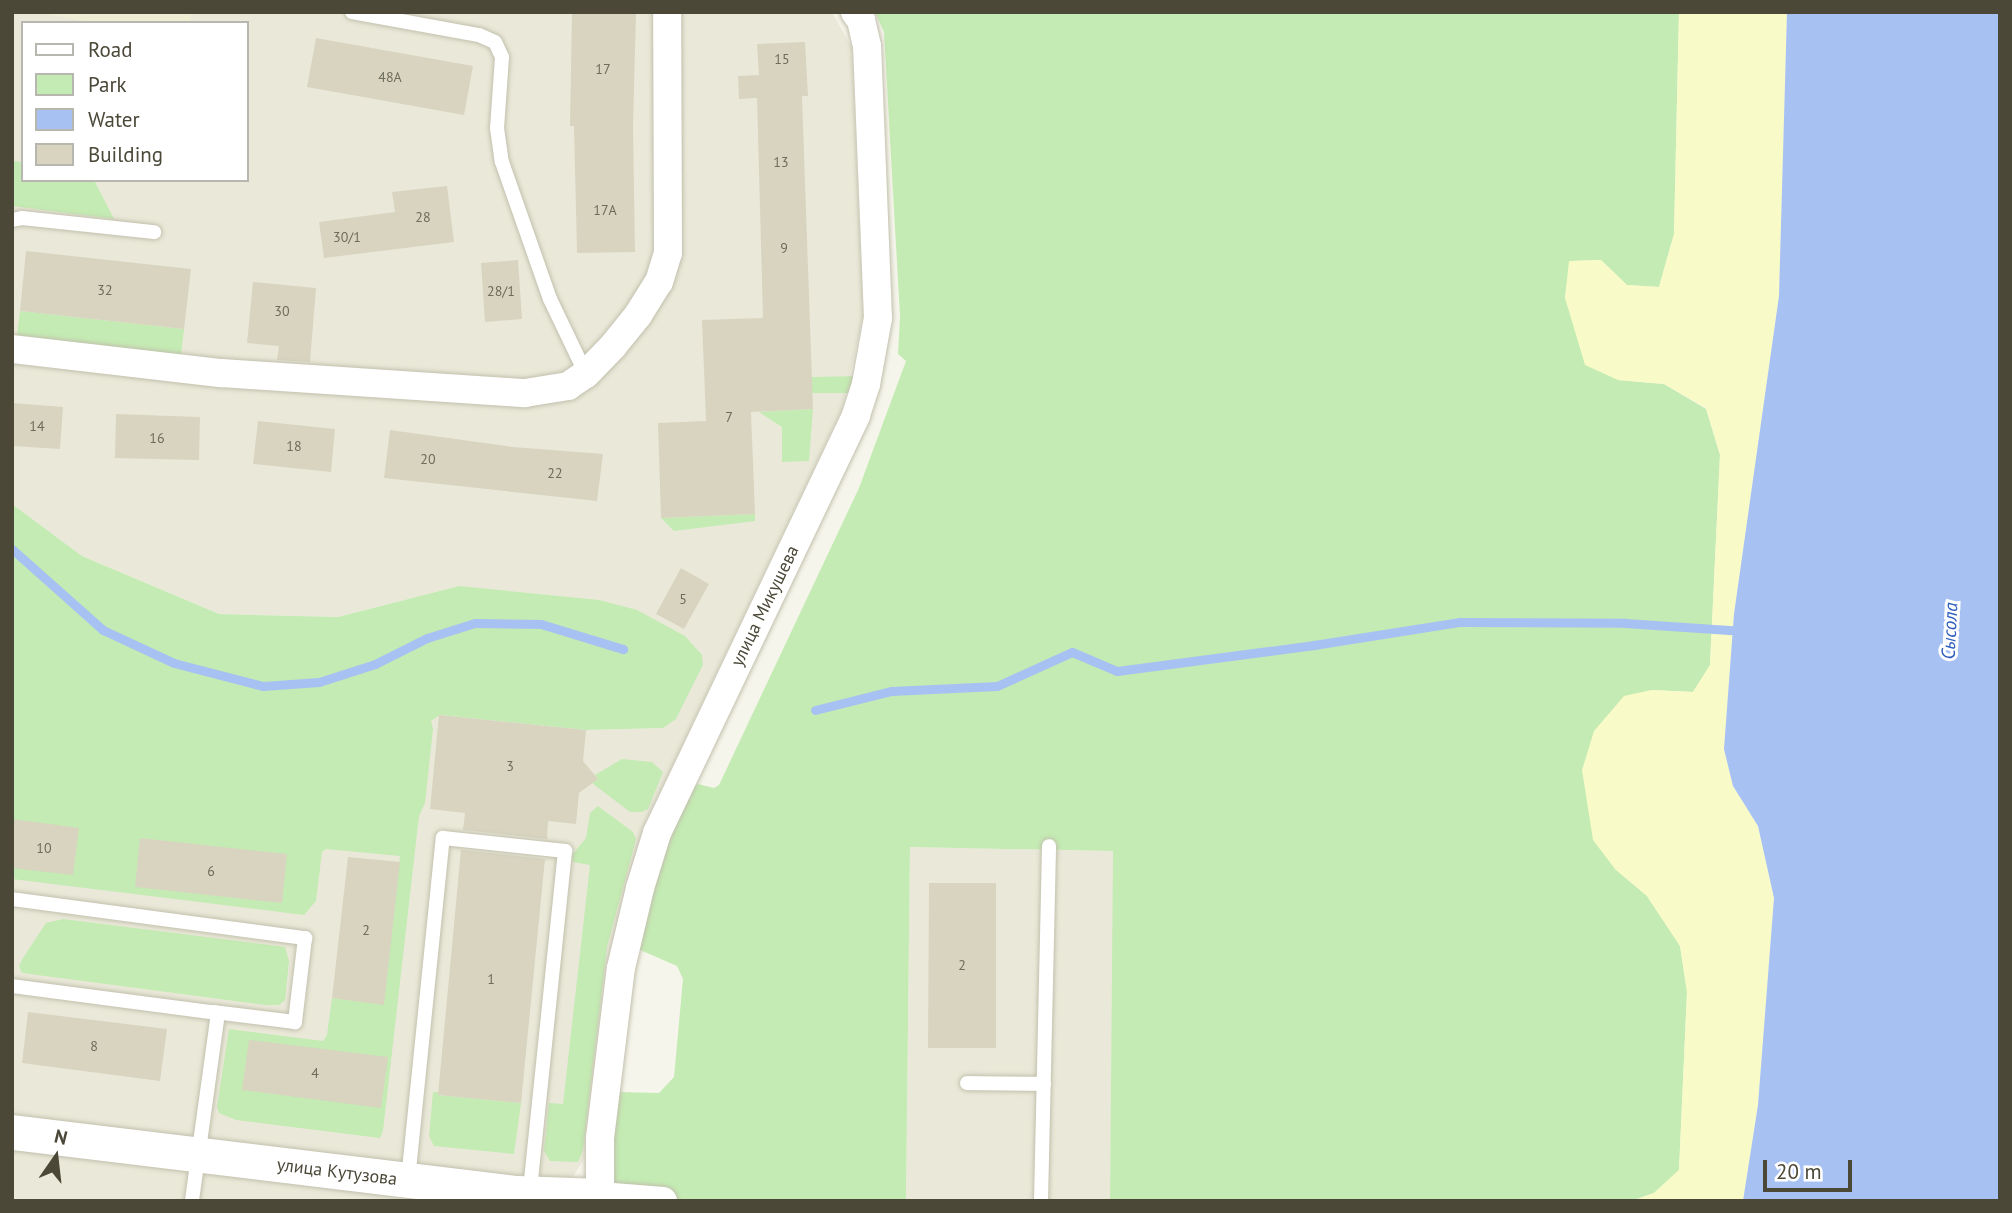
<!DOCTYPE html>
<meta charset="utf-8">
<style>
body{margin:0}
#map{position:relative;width:2012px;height:1213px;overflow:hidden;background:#f6f5eb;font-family:"PT Sans",sans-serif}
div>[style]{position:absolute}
.residential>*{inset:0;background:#eae9d9}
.education>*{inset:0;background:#efeed5}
.green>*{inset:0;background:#c4ebb3}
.sand>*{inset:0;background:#f8fac7}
.water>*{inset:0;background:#a7c1f3}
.stream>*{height:9px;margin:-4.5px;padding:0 4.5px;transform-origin:4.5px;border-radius:4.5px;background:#a7c1f3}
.building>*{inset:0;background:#d8d4c0}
.roads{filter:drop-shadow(0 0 2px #c2c0ad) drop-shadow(0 0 2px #c2c0ad)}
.service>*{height:14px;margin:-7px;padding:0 7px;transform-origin:7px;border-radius:7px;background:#fff}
.minor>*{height:28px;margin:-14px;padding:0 14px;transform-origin:14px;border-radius:14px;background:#fff}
.tertiary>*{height:35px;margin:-17.5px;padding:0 17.5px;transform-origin:17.5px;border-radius:17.5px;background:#fff}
span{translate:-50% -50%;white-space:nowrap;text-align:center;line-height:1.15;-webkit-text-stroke:6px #fff;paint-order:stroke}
.number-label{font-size:14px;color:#6e6b5a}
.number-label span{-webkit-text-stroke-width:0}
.street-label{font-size:18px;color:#4b4838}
.water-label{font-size:19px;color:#2c5cbc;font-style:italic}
.frame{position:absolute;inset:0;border:14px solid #4b4838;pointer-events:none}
.legend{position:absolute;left:21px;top:21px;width:228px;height:161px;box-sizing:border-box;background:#fff;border:2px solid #b7b6af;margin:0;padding:9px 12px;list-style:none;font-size:21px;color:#4b4838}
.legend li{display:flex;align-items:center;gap:14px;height:35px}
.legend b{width:35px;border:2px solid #b7b6af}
.north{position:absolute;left:21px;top:1122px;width:70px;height:70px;-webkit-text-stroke:5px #fff;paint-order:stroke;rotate:14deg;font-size:19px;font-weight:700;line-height:28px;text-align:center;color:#4b4838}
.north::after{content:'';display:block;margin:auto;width:24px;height:32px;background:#4b4838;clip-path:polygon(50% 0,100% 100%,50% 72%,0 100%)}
.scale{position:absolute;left:1763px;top:1160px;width:89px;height:32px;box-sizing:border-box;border:4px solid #4b4838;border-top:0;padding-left:9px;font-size:21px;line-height:24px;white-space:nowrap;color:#4b4838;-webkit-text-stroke:5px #fff;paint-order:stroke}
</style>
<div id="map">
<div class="residential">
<i style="clip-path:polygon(evenodd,12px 12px,832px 12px,852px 48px,863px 317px,842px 409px,643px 827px,611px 948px,584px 1159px,572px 1178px,559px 1181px,12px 1118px,12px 650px,363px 767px,439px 715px,586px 730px,663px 728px,459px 586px,338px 617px,219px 614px,82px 556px,12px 504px,12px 12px,23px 23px,247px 23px,247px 180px,23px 180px,23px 23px)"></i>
<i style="clip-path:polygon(910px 847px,1114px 851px,1110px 1201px,906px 1200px)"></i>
<i style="clip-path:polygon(12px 1146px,451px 1201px,12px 1201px)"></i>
</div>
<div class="education">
<i style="clip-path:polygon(36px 12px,191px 12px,190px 23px,95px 23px)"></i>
</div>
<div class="green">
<i style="clip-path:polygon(875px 12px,1679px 12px,1674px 234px,1659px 287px,1627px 285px,1601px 260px,1570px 261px,1565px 298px,1618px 380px,1664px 384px,1706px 409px,1720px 455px,1710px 665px,1693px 692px,1651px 690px,1615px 869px,1647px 896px,1680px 946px,1687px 992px,1679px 1170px,1654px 1193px,1631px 1201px,1110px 1201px,1113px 851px,910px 847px,906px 1200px,1031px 1201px,618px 1201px,607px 1192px,618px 1092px,659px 1093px,674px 1077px,683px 979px,677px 966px,638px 949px,658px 859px,692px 788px,698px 784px,714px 788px,719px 785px,859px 488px,906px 361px,898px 354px,900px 316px,884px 32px)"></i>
<i style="clip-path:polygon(12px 161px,23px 162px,23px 180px,94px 180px,114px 219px,12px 206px)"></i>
<i style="clip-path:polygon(20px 311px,184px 329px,181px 355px,17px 336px)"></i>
<i style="clip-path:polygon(860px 376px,848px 393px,812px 393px,811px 377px)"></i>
<i style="clip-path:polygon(813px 409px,809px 461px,782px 462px,782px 427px,759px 412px)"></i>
<i style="clip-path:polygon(12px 504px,82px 556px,219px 614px,338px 617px,459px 586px,599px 600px,637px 610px,685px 636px,702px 655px,703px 665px,676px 719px,663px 728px,586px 730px,440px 715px,431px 721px,433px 729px,425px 803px,419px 816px,383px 1131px,380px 1138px,236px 1120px,219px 1113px,217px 1107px,229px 1029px,323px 1041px,327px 1035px,332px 998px,383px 1004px,400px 856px,326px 849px,322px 852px,316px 901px,304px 915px,12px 879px)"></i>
<i style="clip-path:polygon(755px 514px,755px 521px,674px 531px,661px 518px)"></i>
<i style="clip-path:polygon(622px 759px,652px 762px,663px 772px,648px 809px,642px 812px,630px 812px,592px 783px,598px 779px,595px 775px)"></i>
<i style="clip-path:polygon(598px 806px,633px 832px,636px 839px,607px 947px,583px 1150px,578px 1162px,550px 1161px,544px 1151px,549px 1103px,563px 1104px,590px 865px,573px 862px,572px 855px,586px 838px,590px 813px)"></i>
<i style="clip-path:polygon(63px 919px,285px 947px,289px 961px,285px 1000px,279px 1005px,266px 1005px,22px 973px,19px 966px,23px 958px,46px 923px)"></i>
<i style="clip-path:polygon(433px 1092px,438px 1092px,438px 1095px,521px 1103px,514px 1154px,434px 1146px,429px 1136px)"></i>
</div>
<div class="sand">
<i style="clip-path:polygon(1679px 12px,1787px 12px,1779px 296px,1734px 614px,1724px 749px,1733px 786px,1758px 826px,1774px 898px,1758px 1105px,1743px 1201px,1632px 1201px,1654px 1193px,1679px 1170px,1687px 992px,1680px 946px,1647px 896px,1615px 869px,1593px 840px,1582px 770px,1594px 731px,1624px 696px,1651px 690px,1693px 692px,1710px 665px,1720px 455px,1706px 408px,1664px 384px,1618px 380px,1585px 365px,1565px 298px,1569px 261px,1601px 260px,1627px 285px,1659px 287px,1674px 234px)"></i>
</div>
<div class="water">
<i style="clip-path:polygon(1787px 12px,2000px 12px,2000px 1201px,1743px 1201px,1758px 1105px,1774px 898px,1758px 826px,1733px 786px,1724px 749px,1734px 614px,1779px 296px)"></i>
</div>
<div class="stream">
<i style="left:12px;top:549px;width:122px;rotate:41.7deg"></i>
<i style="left:103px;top:630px;width:78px;rotate:24.9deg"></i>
<i style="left:174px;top:663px;width:92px;rotate:14.5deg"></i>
<i style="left:263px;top:686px;width:56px;rotate:-4.1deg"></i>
<i style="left:319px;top:682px;width:59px;rotate:-17.8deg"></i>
<i style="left:375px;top:664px;width:58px;rotate:-26.6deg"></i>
<i style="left:427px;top:638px;width:50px;rotate:-17.4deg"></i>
<i style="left:475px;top:623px;width:66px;rotate:0.9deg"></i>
<i style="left:541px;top:624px;width:86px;rotate:17deg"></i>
<i style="left:815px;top:710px;width:78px;rotate:-14deg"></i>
<i style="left:891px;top:691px;width:106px;rotate:-2.7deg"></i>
<i style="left:997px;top:686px;width:82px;rotate:-24.4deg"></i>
<i style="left:1072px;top:652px;width:49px;rotate:22.9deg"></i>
<i style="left:1117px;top:671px;width:199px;rotate:-7.5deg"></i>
<i style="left:1314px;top:645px;width:148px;rotate:-9deg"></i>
<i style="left:1460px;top:622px;width:165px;rotate:0.3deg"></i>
<i style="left:1625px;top:623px;width:119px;rotate:3.8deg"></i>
</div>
<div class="building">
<i style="clip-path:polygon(572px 12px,636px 12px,633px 127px,635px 252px,577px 253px,574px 126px,570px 126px)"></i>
<i style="clip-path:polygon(316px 38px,473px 66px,464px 115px,307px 87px)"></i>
<i style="clip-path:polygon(805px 42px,808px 96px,802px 96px,813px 409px,751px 412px,755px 514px,661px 518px,658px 423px,706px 421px,702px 320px,763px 318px,757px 98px,739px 99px,738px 76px,759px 75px,757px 44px)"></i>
<i style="clip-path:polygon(447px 186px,454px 242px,324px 258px,319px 222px,395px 212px,392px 192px)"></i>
<i style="clip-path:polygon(26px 251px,191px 269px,184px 329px,20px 311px)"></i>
<i style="clip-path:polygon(518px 260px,522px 319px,485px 322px,481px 263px)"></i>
<i style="clip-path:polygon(253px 282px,316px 288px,310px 362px,277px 360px,279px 346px,247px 343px)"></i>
<i style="clip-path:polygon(12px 403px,63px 407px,60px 449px,12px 446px)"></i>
<i style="clip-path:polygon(116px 414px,200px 417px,199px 460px,115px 458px)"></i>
<i style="clip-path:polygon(258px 421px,335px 429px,331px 472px,253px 464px)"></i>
<i style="clip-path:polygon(390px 430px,513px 447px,603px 454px,597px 501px,384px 478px)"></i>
<i style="clip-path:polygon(681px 568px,709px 584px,684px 629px,656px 614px)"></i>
<i style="clip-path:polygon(439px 715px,586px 730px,583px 761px,598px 779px,579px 793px,576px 824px,548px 821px,547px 839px,463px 830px,465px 813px,430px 809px)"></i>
<i style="clip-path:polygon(12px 819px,79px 828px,73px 875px,12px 868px)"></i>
<i style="clip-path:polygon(140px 838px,287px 854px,282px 903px,135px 887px)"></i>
<i style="clip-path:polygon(461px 850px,545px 859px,521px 1103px,438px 1095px)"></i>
<i style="clip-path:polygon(348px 857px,400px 862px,384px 1005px,332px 998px)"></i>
<i style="clip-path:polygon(929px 883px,996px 883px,996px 1048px,928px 1048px)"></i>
<i style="clip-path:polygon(28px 1012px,167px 1029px,160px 1081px,22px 1063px)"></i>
<i style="clip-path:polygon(249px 1040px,388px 1057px,381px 1108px,242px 1090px)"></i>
</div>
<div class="roads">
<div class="service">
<i style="left:352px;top:12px;width:129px;rotate:10.3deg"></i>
<i style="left:479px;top:35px;width:17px;rotate:24deg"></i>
<i style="left:495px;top:42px;width:17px;rotate:65deg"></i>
<i style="left:502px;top:57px;width:71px;rotate:94deg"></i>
<i style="left:497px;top:128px;width:34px;rotate:82deg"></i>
<i style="left:502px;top:162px;width:145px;rotate:70.7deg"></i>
<i style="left:550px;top:299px;width:83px;rotate:64.4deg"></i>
<i style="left:12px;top:220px;width:10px;rotate:-11deg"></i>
<i style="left:22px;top:218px;width:133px;rotate:6.1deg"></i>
<i style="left:12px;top:899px;width:296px;rotate:7.6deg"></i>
<i style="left:305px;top:938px;width:85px;rotate:96.8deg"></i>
<i style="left:295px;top:1022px;width:83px;rotate:-173deg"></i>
<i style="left:12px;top:986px;width:208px;rotate:7.5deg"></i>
<i style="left:218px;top:1013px;width:190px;rotate:97.9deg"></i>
<i style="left:967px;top:1083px;width:77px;rotate:0.7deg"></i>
<i style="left:408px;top:1180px;width:344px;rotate:-84.2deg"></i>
<i style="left:443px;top:838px;width:123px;rotate:6.1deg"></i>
<i style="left:565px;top:851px;width:343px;rotate:95.9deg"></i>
<i style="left:1041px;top:1201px;width:355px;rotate:-88.7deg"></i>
</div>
<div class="minor">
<i style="left:12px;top:349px;width:210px;rotate:6.6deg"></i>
<i style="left:221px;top:373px;width:305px;rotate:3.8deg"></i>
<i style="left:525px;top:393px;width:44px;rotate:-9.2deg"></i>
<i style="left:568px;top:386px;width:22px;rotate:-34deg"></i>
<i style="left:586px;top:374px;width:39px;rotate:-46deg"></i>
<i style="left:613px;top:346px;width:40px;rotate:-51deg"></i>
<i style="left:638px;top:315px;width:39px;rotate:-58deg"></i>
<i style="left:659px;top:282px;width:30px;rotate:-73deg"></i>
<i style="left:668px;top:253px;width:241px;rotate:-90.2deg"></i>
<i style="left:663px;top:1201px;width:63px;rotate:-175.5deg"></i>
<i style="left:600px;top:1196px;width:58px;rotate:-90deg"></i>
<i style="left:600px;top:1138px;width:171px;rotate:-83deg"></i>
<i style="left:621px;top:968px;width:82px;rotate:-76.6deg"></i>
<i style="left:640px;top:888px;width:58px;rotate:-72.8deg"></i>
<i style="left:657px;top:833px;width:463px;rotate:-64.5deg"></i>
<i style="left:856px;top:415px;width:33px;rotate:-72deg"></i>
<i style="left:866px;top:384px;width:67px;rotate:-79.7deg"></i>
<i style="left:878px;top:318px;width:272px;rotate:-92.3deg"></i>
<i style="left:867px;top:46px;width:27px;rotate:-103deg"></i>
<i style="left:861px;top:20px;width:10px;rotate:-127deg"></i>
</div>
<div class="tertiary">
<i style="left:12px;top:1132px;width:508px;rotate:6.9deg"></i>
<i style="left:516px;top:1193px;width:84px;rotate:2deg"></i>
<i style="left:600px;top:1196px;width:5px;rotate:101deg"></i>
</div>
</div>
<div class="number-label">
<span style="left:782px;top:59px">15</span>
<span style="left:603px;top:69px">17</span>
<span style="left:390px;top:77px">48А</span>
<span style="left:781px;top:162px">13</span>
<span style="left:605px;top:210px">17А</span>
<span style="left:423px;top:217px">28</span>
<span style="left:347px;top:237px">30/1</span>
<span style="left:784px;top:248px">9</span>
<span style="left:105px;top:290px">32</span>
<span style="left:501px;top:291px">28/1</span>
<span style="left:282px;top:311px">30</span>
<span style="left:729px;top:417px">7</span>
<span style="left:37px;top:426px">14</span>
<span style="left:157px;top:438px">16</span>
<span style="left:294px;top:446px">18</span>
<span style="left:428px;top:459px">20</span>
<span style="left:555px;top:473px">22</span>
<span style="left:683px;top:599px">5</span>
<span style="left:510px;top:766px">3</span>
<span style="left:44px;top:848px">10</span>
<span style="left:211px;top:871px">6</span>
<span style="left:366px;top:930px">2</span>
<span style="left:962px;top:965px">2</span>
<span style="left:491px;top:979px">1</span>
<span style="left:94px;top:1046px">8</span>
<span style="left:315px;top:1073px">4</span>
</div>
<div class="street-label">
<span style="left:765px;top:606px;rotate:-64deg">улица Микушева</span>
<span style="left:337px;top:1172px;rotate:7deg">улица Кутузова</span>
</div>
<div class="water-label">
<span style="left:1950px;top:631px;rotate:-87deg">Сысола</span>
</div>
<div class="frame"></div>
<ul class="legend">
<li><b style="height:9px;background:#fff"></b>Road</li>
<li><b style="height:19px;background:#c4ebb3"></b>Park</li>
<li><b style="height:19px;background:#a7c1f3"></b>Water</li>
<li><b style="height:19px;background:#d8d4c0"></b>Building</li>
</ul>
<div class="north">N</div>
<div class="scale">20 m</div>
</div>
